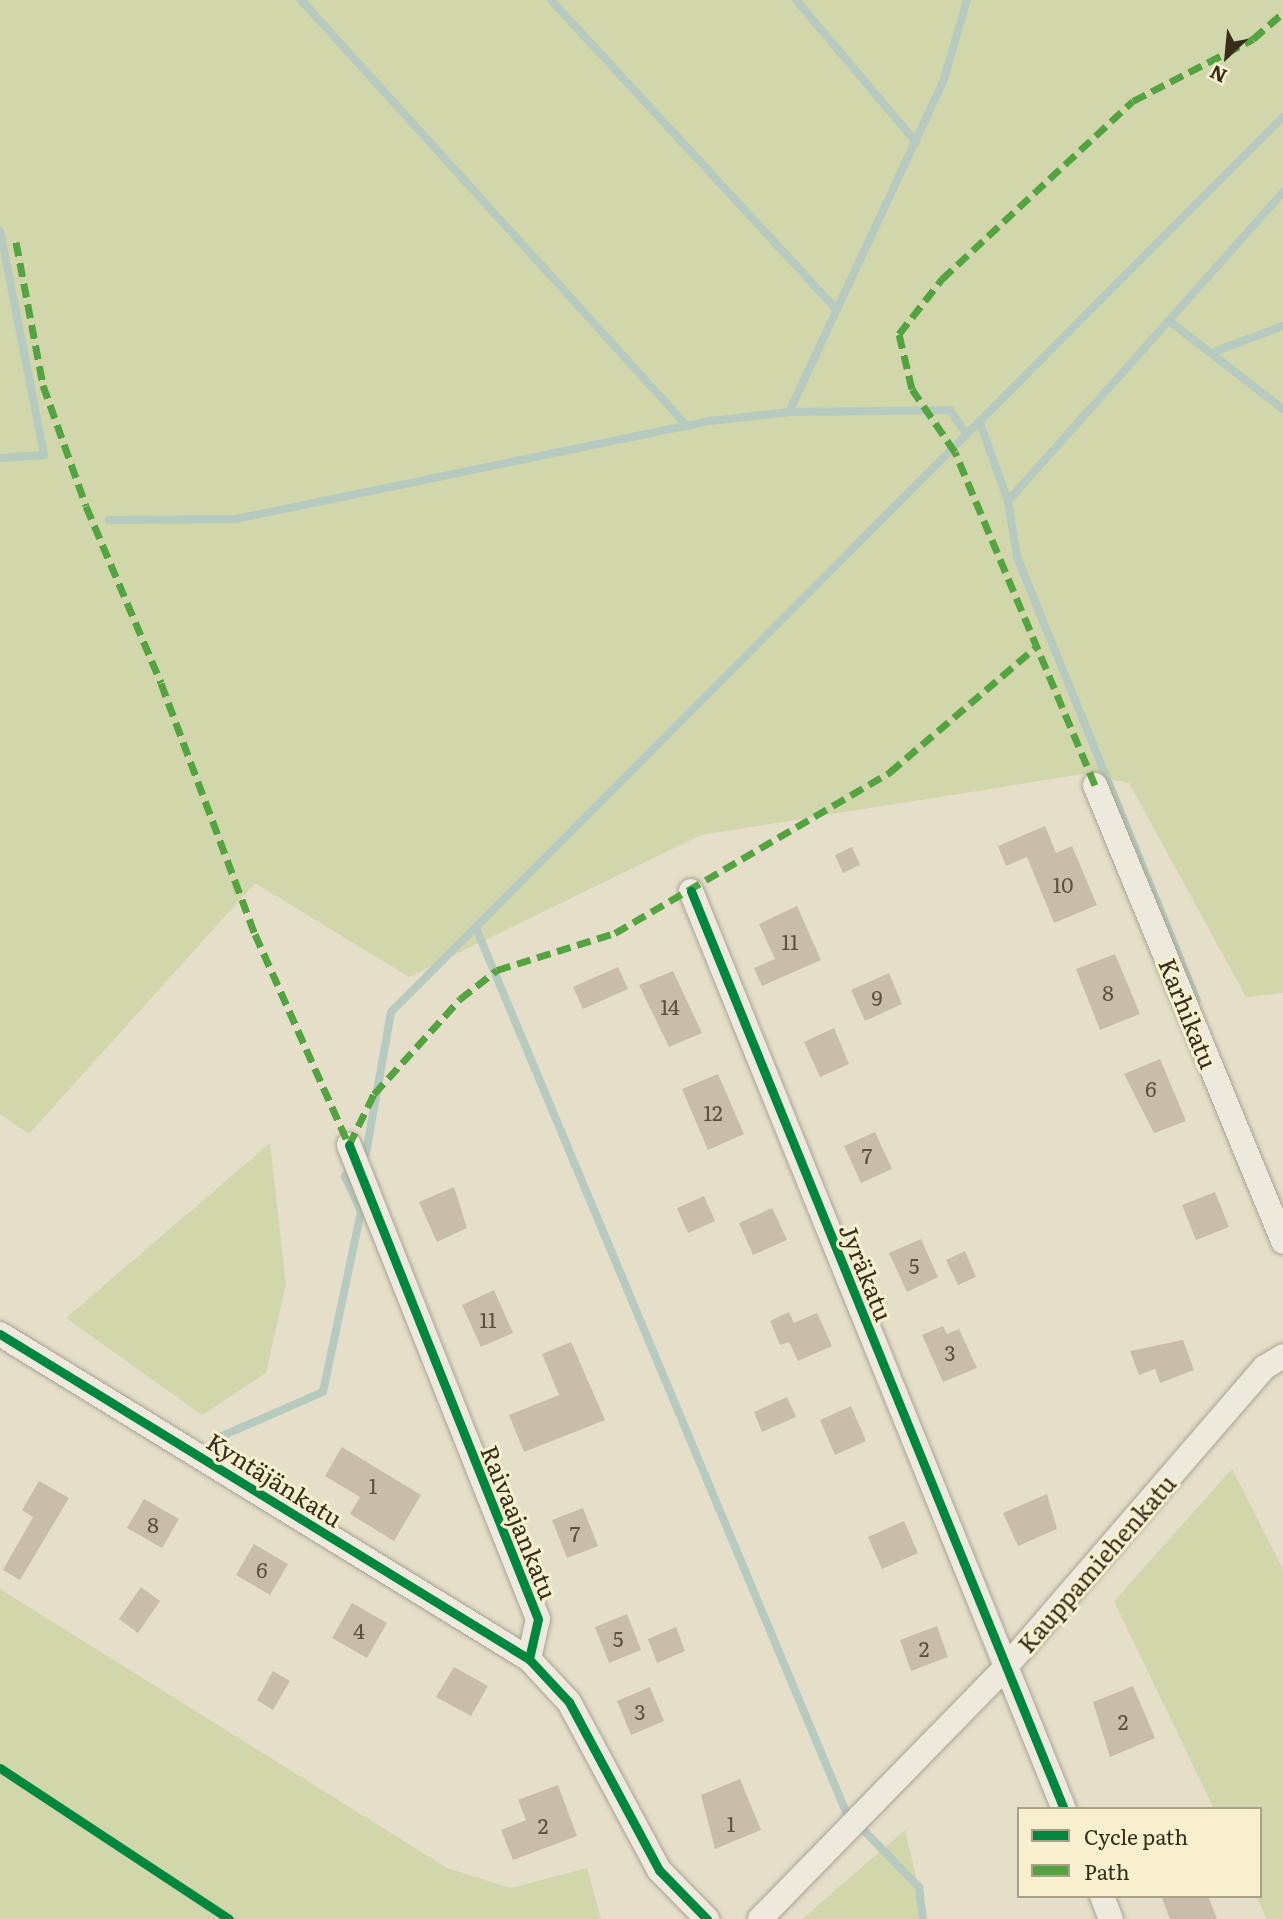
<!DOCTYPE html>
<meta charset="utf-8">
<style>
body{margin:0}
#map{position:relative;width:1283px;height:1919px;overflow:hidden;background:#e5dfc9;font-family:Literata,serif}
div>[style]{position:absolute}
.green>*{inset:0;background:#d2d6ab}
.stream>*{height:8px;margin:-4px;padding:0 4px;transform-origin:4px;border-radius:4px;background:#b6cabf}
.building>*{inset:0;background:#c9bdaa}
.roads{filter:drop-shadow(0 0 2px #a9a393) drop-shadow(0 0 2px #a9a393)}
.minor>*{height:24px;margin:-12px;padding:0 12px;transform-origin:12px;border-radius:12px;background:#ede9dc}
.quiet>*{height:7px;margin-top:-3.5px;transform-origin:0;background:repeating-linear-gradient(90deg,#53a440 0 14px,transparent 0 21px)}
.cycleway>*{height:9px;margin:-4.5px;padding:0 4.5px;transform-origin:4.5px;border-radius:4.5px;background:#00873e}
span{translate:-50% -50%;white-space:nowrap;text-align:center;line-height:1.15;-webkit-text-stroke:6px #f7efce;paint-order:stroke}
.number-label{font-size:21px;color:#5c503f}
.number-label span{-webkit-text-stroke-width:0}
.street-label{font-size:24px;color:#382c1b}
.legend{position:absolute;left:1017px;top:1807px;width:245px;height:91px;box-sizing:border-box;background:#f7efce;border:2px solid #aba186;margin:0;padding:9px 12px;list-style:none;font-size:21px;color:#382c1b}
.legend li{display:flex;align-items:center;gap:14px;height:35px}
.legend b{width:35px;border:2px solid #aba186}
.north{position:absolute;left:1192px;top:21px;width:70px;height:70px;-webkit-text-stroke:5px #f7efce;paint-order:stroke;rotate:206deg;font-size:19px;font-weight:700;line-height:28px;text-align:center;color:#382c1b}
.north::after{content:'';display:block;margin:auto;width:24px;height:32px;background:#382c1b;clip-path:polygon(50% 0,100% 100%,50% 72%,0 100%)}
</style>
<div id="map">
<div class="green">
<i style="clip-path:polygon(0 0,1283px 0,1283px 993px,1246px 997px,1129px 783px,1083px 774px,701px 835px,409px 977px,255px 883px,29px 1134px,0 1114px)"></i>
<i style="clip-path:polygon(270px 1143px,286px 1284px,266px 1373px,202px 1415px,66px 1318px)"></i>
<i style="clip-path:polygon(1232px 1469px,1283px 1569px,1283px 1919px,1267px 1919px,1256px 1896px,1260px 1809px,1214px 1809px,1114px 1601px)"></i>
<i style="clip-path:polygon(0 1589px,447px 1868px,511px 1888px,587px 1868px,601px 1919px,0 1919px)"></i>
<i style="clip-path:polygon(905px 1830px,926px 1919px,802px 1919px)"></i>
</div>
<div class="stream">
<i style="left:301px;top:0;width:575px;rotate:47.82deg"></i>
<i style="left:551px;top:0;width:419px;rotate:47.3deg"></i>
<i style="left:796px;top:0;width:186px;rotate:49.8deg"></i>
<i style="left:0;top:230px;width:229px;rotate:78.9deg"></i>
<i style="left:44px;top:455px;width:44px;rotate:176.1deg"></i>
<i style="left:1172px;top:323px;width:140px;rotate:37.8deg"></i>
<i style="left:1211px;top:353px;width:77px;rotate:-20.6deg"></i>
<i style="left:789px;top:412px;width:364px;rotate:-65deg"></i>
<i style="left:943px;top:82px;width:85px;rotate:-73.7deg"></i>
<i style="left:980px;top:423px;width:83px;rotate:70.3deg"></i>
<i style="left:1008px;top:501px;width:57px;rotate:80.9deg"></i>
<i style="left:1017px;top:557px;width:478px;rotate:67.9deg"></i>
<i style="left:1008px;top:501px;width:414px;rotate:-48.3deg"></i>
<i style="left:109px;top:520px;width:127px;rotate:-0.5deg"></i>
<i style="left:236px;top:519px;width:485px;rotate:-11.7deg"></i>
<i style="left:711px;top:421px;width:79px;rotate:-6.6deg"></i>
<i style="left:789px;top:412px;width:161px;rotate:-0.7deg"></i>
<i style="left:950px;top:410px;width:30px;rotate:56deg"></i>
<i style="left:476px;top:928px;width:958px;rotate:67.29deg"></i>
<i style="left:846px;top:1812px;width:105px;rotate:45.8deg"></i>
<i style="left:919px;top:1887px;width:32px;rotate:83deg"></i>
<i style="left:213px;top:1440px;width:120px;rotate:-23.6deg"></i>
<i style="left:323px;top:1392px;width:185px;rotate:-78.1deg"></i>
<i style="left:361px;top:1211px;width:38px;rotate:-115deg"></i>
<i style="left:345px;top:1176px;width:31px;rotate:-48deg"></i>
<i style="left:366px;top:1153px;width:143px;rotate:-79.9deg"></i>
<i style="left:391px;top:1012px;width:1264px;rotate:-45.1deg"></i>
</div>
<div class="building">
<i style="clip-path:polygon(1045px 826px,1056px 853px,1072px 846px,1097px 905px,1054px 923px,1027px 857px,1006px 866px,998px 846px)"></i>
<i style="clip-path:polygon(852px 847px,860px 865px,843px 873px,835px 855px)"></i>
<i style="clip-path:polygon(797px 906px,821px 960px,762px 986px,754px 968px,775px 959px,759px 924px)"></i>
<i style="clip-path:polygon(1115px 954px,1140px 1014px,1100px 1030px,1076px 969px)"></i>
<i style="clip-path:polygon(618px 967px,628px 989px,583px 1009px,573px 987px)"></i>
<i style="clip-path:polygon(673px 971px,702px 1033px,669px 1047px,639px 985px)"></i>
<i style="clip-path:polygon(889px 973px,902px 1004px,865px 1021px,851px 990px)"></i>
<i style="clip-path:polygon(834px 1028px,849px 1064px,820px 1077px,804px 1042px)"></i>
<i style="clip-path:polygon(1160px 1059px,1186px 1121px,1154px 1133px,1124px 1074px)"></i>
<i style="clip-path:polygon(718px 1074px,744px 1134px,708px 1150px,682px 1089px)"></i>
<i style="clip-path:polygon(875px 1132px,892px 1169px,861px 1183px,844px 1146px)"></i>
<i style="clip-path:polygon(454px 1187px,467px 1228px,437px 1242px,419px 1202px)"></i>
<i style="clip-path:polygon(1215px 1192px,1229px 1227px,1196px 1240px,1182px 1205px)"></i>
<i style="clip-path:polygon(704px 1196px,715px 1221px,688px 1233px,677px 1208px)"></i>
<i style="clip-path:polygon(772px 1208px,787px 1240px,753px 1255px,739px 1223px)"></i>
<i style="clip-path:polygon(921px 1239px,938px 1277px,907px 1292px,889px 1253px)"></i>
<i style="clip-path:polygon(965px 1251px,976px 1277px,958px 1285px,946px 1260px)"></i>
<i style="clip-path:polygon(494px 1290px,513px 1333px,481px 1347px,462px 1305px)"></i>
<i style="clip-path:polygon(789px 1312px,794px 1323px,817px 1313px,832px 1346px,798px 1361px,789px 1342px,780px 1345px,770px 1321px)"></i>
<i style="clip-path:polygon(943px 1326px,947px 1334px,959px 1329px,977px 1368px,943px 1382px,922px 1335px)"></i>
<i style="clip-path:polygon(1183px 1340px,1194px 1370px,1160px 1383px,1155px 1369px,1139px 1375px,1130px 1351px)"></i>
<i style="clip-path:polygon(571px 1342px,605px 1420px,524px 1452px,509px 1415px,559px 1395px,542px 1354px)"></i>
<i style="clip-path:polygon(787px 1397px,796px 1417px,762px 1432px,754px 1412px)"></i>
<i style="clip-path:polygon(851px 1406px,866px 1441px,835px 1455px,820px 1420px)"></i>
<i style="clip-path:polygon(342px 1447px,421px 1495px,394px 1541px,350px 1514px,360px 1497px,325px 1476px)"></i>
<i style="clip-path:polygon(39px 1481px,69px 1498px,20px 1580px,3px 1570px,33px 1517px,22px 1510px)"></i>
<i style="clip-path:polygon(1047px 1494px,1057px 1529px,1018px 1546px,1003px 1513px)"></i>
<i style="clip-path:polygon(144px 1499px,179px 1519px,162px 1548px,127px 1528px)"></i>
<i style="clip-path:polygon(583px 1508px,598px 1546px,567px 1558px,552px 1520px)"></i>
<i style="clip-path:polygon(904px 1521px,918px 1553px,882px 1569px,868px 1537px)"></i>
<i style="clip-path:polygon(254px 1544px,288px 1564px,270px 1595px,236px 1575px)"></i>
<i style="clip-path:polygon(141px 1587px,160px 1601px,138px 1633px,119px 1619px)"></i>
<i style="clip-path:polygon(352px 1603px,387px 1623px,367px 1658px,332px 1638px)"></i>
<i style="clip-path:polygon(627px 1614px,641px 1650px,609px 1663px,595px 1627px)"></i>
<i style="clip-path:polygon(937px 1626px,948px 1657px,911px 1671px,900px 1640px)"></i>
<i style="clip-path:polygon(676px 1627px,685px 1651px,657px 1663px,648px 1639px)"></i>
<i style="clip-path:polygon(454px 1667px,488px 1686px,471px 1716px,436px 1697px)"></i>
<i style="clip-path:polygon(273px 1671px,290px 1681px,273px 1710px,257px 1700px)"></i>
<i style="clip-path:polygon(1133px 1686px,1155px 1738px,1110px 1757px,1093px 1702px)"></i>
<i style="clip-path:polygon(650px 1687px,664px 1721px,631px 1735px,617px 1701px)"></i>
<i style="clip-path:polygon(740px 1779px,761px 1830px,715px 1849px,701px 1795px)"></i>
<i style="clip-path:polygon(558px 1785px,577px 1836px,513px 1860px,501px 1830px,526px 1820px,518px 1800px)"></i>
<i style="clip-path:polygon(1161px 1896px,1208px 1896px,1217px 1919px,1170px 1919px)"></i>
</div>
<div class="roads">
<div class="minor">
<i style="left:1095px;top:785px;width:494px;rotate:67.6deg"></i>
<i style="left:691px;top:891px;width:991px;rotate:67.89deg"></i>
<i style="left:349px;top:1145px;width:510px;rotate:68.26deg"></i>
<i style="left:538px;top:1619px;width:41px;rotate:102.7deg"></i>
<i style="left:529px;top:1659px;width:59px;rotate:47.1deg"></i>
<i style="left:569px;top:1702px;width:191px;rotate:61.8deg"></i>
<i style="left:659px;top:1870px;width:69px;rotate:45.6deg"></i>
<i style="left:0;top:1334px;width:621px;rotate:31.57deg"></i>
<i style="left:1102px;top:1896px;width:25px;rotate:69deg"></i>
<i style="left:760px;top:1919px;width:351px;rotate:-45.7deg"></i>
<i style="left:1005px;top:1668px;width:398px;rotate:-49.2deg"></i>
<i style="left:1265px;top:1367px;width:21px;rotate:-31deg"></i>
</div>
</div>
<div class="quiet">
<i style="left:16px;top:242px;width:146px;rotate:79.3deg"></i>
<i style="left:43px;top:385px;width:128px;rotate:70.4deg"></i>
<i style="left:86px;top:506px;width:192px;rotate:67deg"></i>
<i style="left:161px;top:683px;width:268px;rotate:69.5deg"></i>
<i style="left:255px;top:934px;width:231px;rotate:66deg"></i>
<i style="left:1095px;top:785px;width:361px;rotate:-112.8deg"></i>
<i style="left:955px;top:452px;width:76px;rotate:-124.3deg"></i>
<i style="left:912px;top:389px;width:57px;rotate:-103.3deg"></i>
<i style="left:899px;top:334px;width:70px;rotate:-52deg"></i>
<i style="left:942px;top:279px;width:261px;rotate:-43deg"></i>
<i style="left:1133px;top:101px;width:135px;rotate:-27.3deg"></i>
<i style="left:1253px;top:39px;width:40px;rotate:-41deg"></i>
<i style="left:349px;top:1145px;width:57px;rotate:-63.9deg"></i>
<i style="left:374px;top:1094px;width:128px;rotate:-47.8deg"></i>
<i style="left:460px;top:999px;width:47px;rotate:-38.1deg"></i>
<i style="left:497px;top:970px;width:124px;rotate:-17.4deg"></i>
<i style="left:615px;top:933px;width:319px;rotate:-30.3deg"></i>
<i style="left:890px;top:772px;width:192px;rotate:-40.6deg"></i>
</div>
<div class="cycleway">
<i style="left:691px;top:891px;width:991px;rotate:67.89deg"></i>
<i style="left:349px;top:1145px;width:510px;rotate:68.26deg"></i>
<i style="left:538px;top:1619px;width:41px;rotate:102.7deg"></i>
<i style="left:529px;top:1659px;width:59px;rotate:47.1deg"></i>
<i style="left:569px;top:1702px;width:191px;rotate:61.8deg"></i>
<i style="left:659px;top:1870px;width:69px;rotate:45.6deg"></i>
<i style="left:0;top:1334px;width:621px;rotate:31.57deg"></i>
<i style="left:0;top:1768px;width:274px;rotate:33.4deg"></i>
</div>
<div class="number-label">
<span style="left:1063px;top:884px">10</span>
<span style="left:790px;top:941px">11</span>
<span style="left:1108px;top:992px">8</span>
<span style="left:877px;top:997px">9</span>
<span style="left:670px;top:1006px">14</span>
<span style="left:1151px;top:1088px">6</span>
<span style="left:713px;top:1112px">12</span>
<span style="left:867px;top:1155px">7</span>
<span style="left:914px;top:1265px">5</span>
<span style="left:488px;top:1319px">11</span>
<span style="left:950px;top:1352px">3</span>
<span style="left:373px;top:1485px">1</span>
<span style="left:153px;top:1524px">8</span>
<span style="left:575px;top:1533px">7</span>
<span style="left:262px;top:1569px">6</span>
<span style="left:359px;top:1630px">4</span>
<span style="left:618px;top:1638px">5</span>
<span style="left:924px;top:1648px">2</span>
<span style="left:640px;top:1711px">3</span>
<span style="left:1123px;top:1721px">2</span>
<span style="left:731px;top:1823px">1</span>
<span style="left:543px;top:1825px">2</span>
</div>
<div class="street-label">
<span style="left:1189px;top:1013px;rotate:68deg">Karhikatu</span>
<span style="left:867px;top:1272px;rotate:68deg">Jyräkatu</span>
<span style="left:275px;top:1479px;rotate:32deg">Kyntäjänkatu</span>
<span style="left:520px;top:1522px;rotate:68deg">Raivaajankatu</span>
<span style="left:1096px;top:1563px;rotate:-49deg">Kauppamiehenkatu</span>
</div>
<ul class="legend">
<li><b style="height:9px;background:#00873e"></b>Cycle path</li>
<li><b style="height:9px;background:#53a440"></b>Path</li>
</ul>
<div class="north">N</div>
</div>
